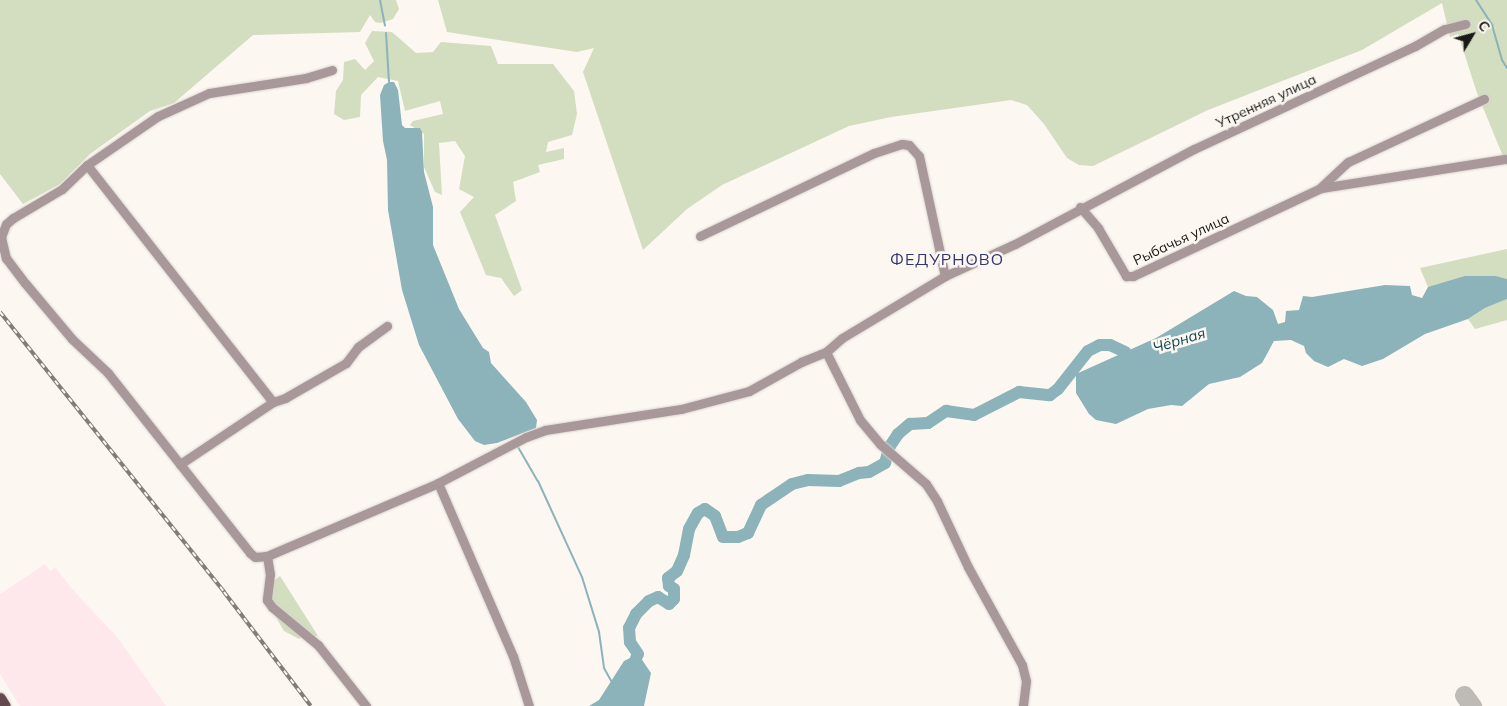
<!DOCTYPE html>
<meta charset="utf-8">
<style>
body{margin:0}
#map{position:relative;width:1507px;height:706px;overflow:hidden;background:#fcf7f1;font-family:Mulish,sans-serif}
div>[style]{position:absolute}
.commercial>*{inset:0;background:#fee8eb}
.green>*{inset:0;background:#d3ddbf}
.water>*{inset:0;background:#8cb3b9}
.stream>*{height:2px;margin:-1px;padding:0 1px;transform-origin:1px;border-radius:1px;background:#8cb3b9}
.river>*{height:12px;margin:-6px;padding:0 6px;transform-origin:6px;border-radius:6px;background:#8cb3b9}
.taxiway>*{height:19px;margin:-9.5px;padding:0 9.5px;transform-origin:9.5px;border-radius:9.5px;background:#bebab6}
.roads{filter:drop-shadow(0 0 1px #d8d3ce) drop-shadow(0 0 1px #d8d3ce)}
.minor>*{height:9px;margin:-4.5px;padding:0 4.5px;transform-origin:4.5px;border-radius:4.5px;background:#a8989a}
.major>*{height:11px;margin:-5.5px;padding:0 5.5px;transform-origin:5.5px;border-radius:5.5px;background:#644a4e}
.rail>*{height:4px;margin-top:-2px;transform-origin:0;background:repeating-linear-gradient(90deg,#fcf7f1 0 5.5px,#817e7a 0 11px);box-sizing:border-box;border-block:1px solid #817e7a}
span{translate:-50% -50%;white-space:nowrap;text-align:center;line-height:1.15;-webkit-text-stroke:5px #fcf7f1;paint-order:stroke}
.street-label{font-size:14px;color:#1b1917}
.water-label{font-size:15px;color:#114a53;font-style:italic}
.quarter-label{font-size:16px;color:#323772;letter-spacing:1px}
.north{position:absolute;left:1447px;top:10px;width:50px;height:50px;-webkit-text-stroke:4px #fcf7f1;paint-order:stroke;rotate:53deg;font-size:14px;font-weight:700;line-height:20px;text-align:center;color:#1b1917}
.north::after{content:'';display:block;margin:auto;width:18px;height:22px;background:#1b1917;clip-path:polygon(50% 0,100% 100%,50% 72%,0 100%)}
</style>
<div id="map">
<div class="commercial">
<i style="clip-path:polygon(45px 564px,50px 571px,55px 567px,72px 589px,117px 637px,166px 706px,20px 706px,0 674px,0 594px)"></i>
</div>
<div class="green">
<i style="clip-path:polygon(0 0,396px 0,399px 9px,393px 19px,380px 23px,375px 22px,370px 15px,360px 32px,253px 35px,174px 103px,150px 111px,90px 154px,60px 184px,23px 204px,0 174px)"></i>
<i style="clip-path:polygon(438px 0,1507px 0,1507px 166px,1477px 93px,1458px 34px,1450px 37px,1442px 3px,1362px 50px,1208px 110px,1093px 166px,1079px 165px,1067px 158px,1044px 124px,1027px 105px,1011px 100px,891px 117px,849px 126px,722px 185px,687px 209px,643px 250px,583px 72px,594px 48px,577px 52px,447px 32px)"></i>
<i style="clip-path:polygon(372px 31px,392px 32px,416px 53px,433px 52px,441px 42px,491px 46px,498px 64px,553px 64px,574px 91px,577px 114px,572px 135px,548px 142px,546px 152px,564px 148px,564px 159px,538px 165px,540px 172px,513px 182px,516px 201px,495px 215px,522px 290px,514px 296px,501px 278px,486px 275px,460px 212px,474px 197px,459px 189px,465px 156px,455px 141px,439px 143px,442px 195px,435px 192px,424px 167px,424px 134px,410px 125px,413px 121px,443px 114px,440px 101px,405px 111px,398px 81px,378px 77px,361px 95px,360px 117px,344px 120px,334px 114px,336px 91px,343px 80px,344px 62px,355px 59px,365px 70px,374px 61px,365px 43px)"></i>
<i style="clip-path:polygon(1507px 249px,1507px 279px,1496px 276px,1428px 287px,1420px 268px)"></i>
<i style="clip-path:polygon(1507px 299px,1507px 320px,1475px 329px,1468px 319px,1485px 308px)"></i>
<i style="clip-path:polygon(280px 576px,318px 636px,303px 635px,299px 639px,284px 631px,273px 612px,270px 595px,273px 582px)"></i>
</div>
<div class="water">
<i style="clip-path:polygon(389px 82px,394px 82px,398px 90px,402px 125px,405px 128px,420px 128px,422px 132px,424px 172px,433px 207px,433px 245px,459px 309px,483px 348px,489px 352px,491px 363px,526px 402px,537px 420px,536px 428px,497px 443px,484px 445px,475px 441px,458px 419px,419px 345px,402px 290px,388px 210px,387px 160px,383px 141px,380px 95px,384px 85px)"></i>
<i style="clip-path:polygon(1465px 276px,1496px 276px,1507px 279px,1507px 299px,1485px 308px,1468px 319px,1425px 334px,1383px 359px,1362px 366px,1344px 359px,1328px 367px,1314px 361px,1306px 353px,1304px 346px,1291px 340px,1274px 341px,1262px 363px,1240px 377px,1209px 384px,1182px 406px,1171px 405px,1148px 409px,1116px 424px,1096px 420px,1089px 414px,1076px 393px,1076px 374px,1156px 338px,1234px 291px,1246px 296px,1257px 297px,1273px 310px,1278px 324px,1285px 322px,1286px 311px,1299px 310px,1303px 296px,1312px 297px,1385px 285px,1410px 286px,1412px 295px,1422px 298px,1428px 287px)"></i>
<i style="clip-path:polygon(638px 654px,651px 673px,644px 706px,589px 706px,599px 700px,624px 661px)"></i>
</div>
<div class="stream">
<i style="left:380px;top:0;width:26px;rotate:79deg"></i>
<i style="left:1476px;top:0;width:30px;rotate:57deg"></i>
<i style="left:1492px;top:25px;width:36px;rotate:74deg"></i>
<i style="left:1502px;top:60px;width:9px;rotate:58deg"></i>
<i style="left:386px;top:33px;width:49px;rotate:86.5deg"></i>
<i style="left:518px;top:447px;width:39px;rotate:60deg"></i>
<i style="left:538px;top:481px;width:106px;rotate:65.4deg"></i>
<i style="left:582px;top:577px;width:58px;rotate:72.8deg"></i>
<i style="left:599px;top:632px;width:36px;rotate:82deg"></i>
<i style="left:604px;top:668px;width:18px;rotate:61deg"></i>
</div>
<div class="river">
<i style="left:631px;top:671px;width:18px;rotate:-68deg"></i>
<i style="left:638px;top:654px;width:14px;rotate:-124deg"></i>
<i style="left:630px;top:642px;width:14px;rotate:-94deg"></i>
<i style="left:629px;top:628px;width:16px;rotate:-63deg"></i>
<i style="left:636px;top:614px;width:18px;rotate:-45deg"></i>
<i style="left:649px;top:601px;width:10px;rotate:-24deg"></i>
<i style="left:658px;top:597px;width:13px;rotate:32deg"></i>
<i style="left:669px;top:604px;width:7px;rotate:-45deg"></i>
<i style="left:674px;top:599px;width:10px;rotate:-90deg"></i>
<i style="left:674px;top:589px;width:6px;rotate:-149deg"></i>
<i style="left:669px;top:586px;width:8px;rotate:-97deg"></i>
<i style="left:668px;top:578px;width:11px;rotate:-38deg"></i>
<i style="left:677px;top:571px;width:17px;rotate:-66deg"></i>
<i style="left:684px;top:555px;width:26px;rotate:-79deg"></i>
<i style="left:689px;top:529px;width:18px;rotate:-61deg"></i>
<i style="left:698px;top:513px;width:8px;rotate:-30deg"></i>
<i style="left:705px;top:509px;width:12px;rotate:35deg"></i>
<i style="left:715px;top:516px;width:22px;rotate:69deg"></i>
<i style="left:723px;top:537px;width:15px"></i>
<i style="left:738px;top:537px;width:11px;rotate:-22deg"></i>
<i style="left:748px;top:533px;width:31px;rotate:-65deg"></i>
<i style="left:761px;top:505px;width:37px;rotate:-34deg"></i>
<i style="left:792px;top:484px;width:16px;rotate:-14deg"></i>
<i style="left:808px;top:480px;width:31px;rotate:2deg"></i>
<i style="left:839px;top:481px;width:22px;rotate:-22deg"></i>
<i style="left:859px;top:473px;width:10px;rotate:-6deg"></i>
<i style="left:869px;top:472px;width:18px;rotate:-29deg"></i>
<i style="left:885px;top:463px;width:18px;rotate:-74deg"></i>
<i style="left:890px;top:446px;width:14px;rotate:-56deg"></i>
<i style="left:898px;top:434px;width:16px;rotate:-40deg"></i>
<i style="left:910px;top:424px;width:18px;rotate:-3deg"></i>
<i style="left:928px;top:423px;width:22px;rotate:-34deg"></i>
<i style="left:946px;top:411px;width:28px;rotate:8deg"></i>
<i style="left:974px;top:415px;width:51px;rotate:-27.1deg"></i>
<i style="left:1019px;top:392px;width:31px;rotate:6deg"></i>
<i style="left:1050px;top:395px;width:10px;rotate:-37deg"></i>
<i style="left:1058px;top:389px;width:48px;rotate:-51.7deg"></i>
<i style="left:1088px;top:351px;width:13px;rotate:-27deg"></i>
<i style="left:1100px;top:345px;width:10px"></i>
<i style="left:1110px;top:345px;width:17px;rotate:25deg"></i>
</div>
<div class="taxiway">
<i style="left:1464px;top:695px;width:14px;rotate:54deg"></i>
</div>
<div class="roads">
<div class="minor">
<i style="left:332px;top:70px;width:27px;rotate:163deg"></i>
<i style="left:306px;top:78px;width:98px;rotate:171.2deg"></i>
<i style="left:209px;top:93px;width:56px;rotate:155.7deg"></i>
<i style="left:158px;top:116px;width:86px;rotate:145.4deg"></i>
<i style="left:87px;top:165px;width:35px;rotate:136deg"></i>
<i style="left:62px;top:189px;width:57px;rotate:149.4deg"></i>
<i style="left:13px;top:218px;width:9px;rotate:139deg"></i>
<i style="left:6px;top:224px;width:14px;rotate:111deg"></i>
<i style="left:1px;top:237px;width:22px;rotate:77deg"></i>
<i style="left:6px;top:258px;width:31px;rotate:53deg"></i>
<i style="left:25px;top:283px;width:73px;rotate:50deg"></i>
<i style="left:72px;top:339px;width:50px;rotate:43.4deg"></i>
<i style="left:108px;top:373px;width:229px;rotate:51.7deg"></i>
<i style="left:250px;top:553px;width:6px;rotate:39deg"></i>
<i style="left:255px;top:557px;width:12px;rotate:-5deg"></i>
<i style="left:267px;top:556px;width:186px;rotate:-23.1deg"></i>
<i style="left:438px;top:483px;width:99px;rotate:-27.6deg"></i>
<i style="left:526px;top:437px;width:20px;rotate:-20deg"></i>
<i style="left:545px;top:430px;width:138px;rotate:-8.8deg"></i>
<i style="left:681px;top:409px;width:70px;rotate:-14.8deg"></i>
<i style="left:749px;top:391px;width:60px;rotate:-29.1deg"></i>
<i style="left:801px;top:362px;width:27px;rotate:-22deg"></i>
<i style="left:826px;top:352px;width:21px;rotate:-41deg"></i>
<i style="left:842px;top:338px;width:120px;rotate:-31deg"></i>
<i style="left:945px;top:276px;width:77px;rotate:-24.6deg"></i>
<i style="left:1015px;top:244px;width:203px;rotate:-28deg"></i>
<i style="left:1194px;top:149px;width:244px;rotate:-25deg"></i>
<i style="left:1415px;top:46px;width:34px;rotate:-30deg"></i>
<i style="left:1445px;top:29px;width:21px;rotate:-14deg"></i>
<i style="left:87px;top:165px;width:301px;rotate:51.9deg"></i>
<i style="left:273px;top:402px;width:112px;rotate:146.3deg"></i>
<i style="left:1321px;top:187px;width:37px;rotate:-43deg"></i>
<i style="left:1348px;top:162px;width:150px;rotate:-24.9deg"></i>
<i style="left:1080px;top:207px;width:28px;rotate:49deg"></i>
<i style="left:1098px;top:228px;width:56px;rotate:59.7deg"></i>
<i style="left:1126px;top:276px;width:7px"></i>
<i style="left:1133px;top:276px;width:208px;rotate:-25.1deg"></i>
<i style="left:1321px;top:188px;width:186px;rotate:-9deg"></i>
<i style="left:700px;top:236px;width:193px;rotate:-25.5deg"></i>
<i style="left:874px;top:153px;width:29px;rotate:-18deg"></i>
<i style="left:902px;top:144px;width:7px;rotate:8deg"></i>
<i style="left:909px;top:145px;width:15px;rotate:48deg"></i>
<i style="left:919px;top:156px;width:123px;rotate:77.8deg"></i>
<i style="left:826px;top:352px;width:76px;rotate:63.4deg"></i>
<i style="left:860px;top:420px;width:31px;rotate:50deg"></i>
<i style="left:880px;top:444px;width:61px;rotate:41deg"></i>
<i style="left:926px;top:484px;width:20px;rotate:57deg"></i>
<i style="left:937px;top:501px;width:73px;rotate:64.8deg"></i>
<i style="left:968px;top:567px;width:112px;rotate:61.1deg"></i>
<i style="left:1022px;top:665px;width:16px;rotate:76deg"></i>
<i style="left:1026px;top:681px;width:25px;rotate:97deg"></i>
<i style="left:273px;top:402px;width:13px;rotate:-18deg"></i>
<i style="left:285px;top:398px;width:70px;rotate:-29.8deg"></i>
<i style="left:346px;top:363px;width:20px;rotate:-53deg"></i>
<i style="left:358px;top:347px;width:36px;rotate:-36deg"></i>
<i style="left:438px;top:483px;width:189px;rotate:66.6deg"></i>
<i style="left:513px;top:656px;width:52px;rotate:72.3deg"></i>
<i style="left:267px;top:556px;width:18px;rotate:81deg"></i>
<i style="left:270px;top:574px;width:26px;rotate:97deg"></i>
<i style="left:267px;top:600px;width:9px;rotate:54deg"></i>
<i style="left:272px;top:607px;width:60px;rotate:39.6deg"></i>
<i style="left:318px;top:645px;width:78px;rotate:51.8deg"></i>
</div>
<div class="major">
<i style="left:0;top:698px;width:9px;rotate:58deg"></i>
</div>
</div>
<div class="rail">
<i style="left:0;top:312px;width:359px;rotate:51.3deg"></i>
<i style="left:224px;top:592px;width:143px;rotate:52.7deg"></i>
</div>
<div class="street-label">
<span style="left:1266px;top:101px;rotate:-25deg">Утренняя улица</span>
<span style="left:1181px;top:239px;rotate:-25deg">Рыбачья улица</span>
</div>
<div class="water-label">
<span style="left:1179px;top:340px;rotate:-17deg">Чёрная</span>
</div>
<div class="quarter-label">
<span style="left:947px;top:259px">ФЕДУРНОВО</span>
</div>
<div class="north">С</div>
</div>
